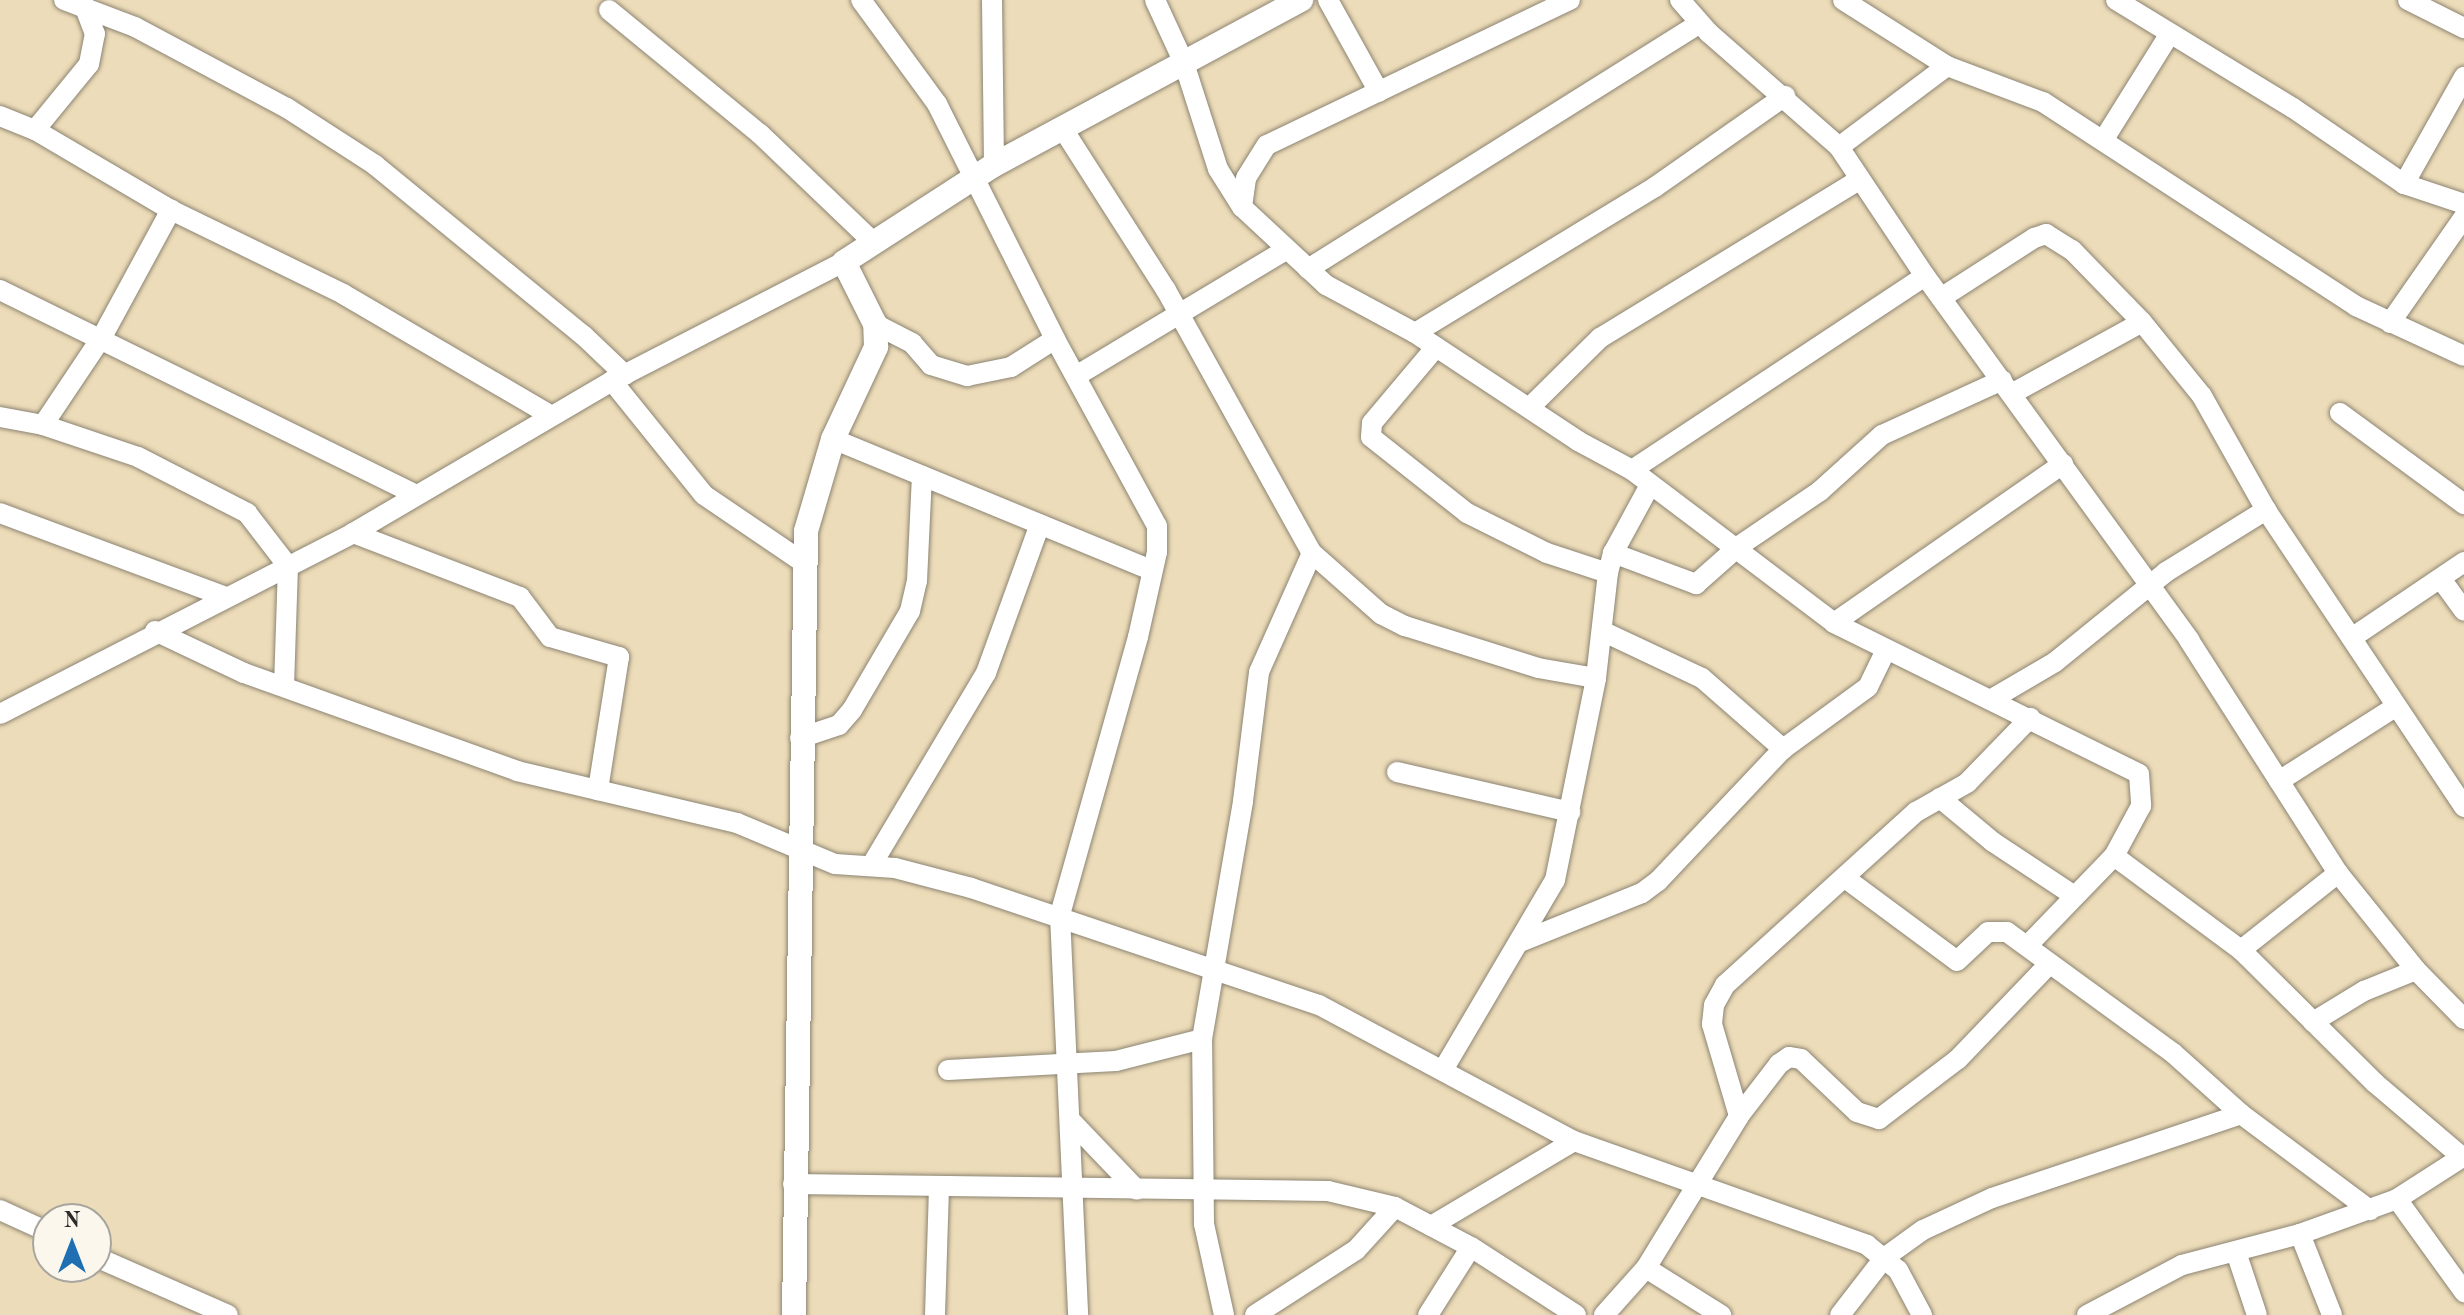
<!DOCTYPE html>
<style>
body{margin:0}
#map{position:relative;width:2464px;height:1315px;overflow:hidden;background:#eddcb9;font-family:"Old Standard TT",serif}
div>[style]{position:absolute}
.roads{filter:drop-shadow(0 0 2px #8c8472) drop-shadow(0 0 2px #8c8472)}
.minor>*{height:20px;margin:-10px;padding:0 10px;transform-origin:10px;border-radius:10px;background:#fff}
.tertiary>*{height:24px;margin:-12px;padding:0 12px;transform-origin:12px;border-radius:12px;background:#fff}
span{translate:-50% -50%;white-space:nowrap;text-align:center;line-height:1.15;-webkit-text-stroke:6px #fbf7ec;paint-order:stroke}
.north{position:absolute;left:32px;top:1203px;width:80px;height:80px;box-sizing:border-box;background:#fbf7ec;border:2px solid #a8a59f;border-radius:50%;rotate:0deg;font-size:22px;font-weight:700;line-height:32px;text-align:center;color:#2b2b2b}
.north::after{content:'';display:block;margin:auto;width:28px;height:36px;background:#1f6fb2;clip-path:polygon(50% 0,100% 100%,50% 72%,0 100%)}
</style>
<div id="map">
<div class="roads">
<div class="minor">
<i style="left:64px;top:0;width:76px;rotate:20.8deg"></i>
<i style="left:135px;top:27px;width:172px;rotate:28.1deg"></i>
<i style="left:287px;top:108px;width:105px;rotate:32.9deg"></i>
<i style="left:375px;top:165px;width:269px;rotate:39.3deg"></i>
<i style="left:583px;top:335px;width:58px;rotate:43.6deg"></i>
<i style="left:861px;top:0;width:129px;rotate:53.8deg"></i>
<i style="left:937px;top:104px;width:263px;rotate:63.3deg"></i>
<i style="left:1055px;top:339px;width:213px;rotate:61.4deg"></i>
<i style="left:1157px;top:526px;width:26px;rotate:90deg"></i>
<i style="left:1157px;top:552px;width:87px;rotate:102.6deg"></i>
<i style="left:1138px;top:637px;width:289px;rotate:105.7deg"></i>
<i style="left:1060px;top:915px;width:400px;rotate:87.4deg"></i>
<i style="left:992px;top:0;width:165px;rotate:89.3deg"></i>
<i style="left:1155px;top:0;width:69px;rotate:65.3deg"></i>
<i style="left:1184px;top:63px;width:111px;rotate:72.2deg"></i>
<i style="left:1218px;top:169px;width:45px;rotate:57.7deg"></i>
<i style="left:1242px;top:207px;width:115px;rotate:42.9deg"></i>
<i style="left:1326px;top:285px;width:101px;rotate:28.3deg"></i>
<i style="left:1415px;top:333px;width:196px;rotate:33.5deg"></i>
<i style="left:1578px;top:441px;width:61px;rotate:28.2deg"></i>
<i style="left:1632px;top:470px;width:253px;rotate:37.1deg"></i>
<i style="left:1834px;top:623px;width:340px;rotate:26.3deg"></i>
<i style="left:2139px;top:774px;width:32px;rotate:86deg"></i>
<i style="left:2141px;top:806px;width:57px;rotate:118.4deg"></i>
<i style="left:2114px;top:856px;width:125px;rotate:134deg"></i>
<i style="left:1328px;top:0;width:105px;rotate:61deg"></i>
<i style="left:1680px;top:0;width:44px;rotate:48.7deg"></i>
<i style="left:1709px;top:33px;width:173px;rotate:41.2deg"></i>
<i style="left:1839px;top:147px;width:155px;rotate:56.3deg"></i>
<i style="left:1925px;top:276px;width:450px;rotate:54deg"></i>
<i style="left:2189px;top:640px;width:277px;rotate:57.4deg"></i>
<i style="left:2338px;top:873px;width:124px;rotate:51.2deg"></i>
<i style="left:2416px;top:970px;width:69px;rotate:45.6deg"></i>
<i style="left:1843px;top:0;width:123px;rotate:32.4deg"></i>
<i style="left:1947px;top:66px;width:103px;rotate:20.6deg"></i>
<i style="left:2043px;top:102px;width:374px;rotate:33.1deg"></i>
<i style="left:2356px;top:306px;width:119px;rotate:24.8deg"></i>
<i style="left:2116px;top:0;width:207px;rotate:31.4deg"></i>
<i style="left:2293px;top:108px;width:135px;rotate:34.4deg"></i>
<i style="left:2404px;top:184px;width:63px;rotate:18.4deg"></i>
<i style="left:2408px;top:0;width:63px;rotate:26.6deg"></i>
<i style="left:609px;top:10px;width:195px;rotate:39.4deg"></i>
<i style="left:760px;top:134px;width:158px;rotate:43.7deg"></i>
<i style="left:0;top:116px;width:38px;rotate:22deg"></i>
<i style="left:35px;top:130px;width:158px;rotate:30.5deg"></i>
<i style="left:171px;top:210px;width:191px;rotate:26deg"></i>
<i style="left:343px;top:294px;width:240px;rotate:30.3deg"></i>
<i style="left:1063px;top:129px;width:191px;rotate:57.4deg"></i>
<i style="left:1166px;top:290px;width:301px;rotate:61deg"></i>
<i style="left:1312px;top:553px;width:92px;rotate:41.5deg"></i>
<i style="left:1381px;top:614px;width:27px;rotate:27deg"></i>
<i style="left:1405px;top:626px;width:139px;rotate:17.5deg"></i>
<i style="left:1538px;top:668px;width:59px;rotate:9.8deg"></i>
<i style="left:35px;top:130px;width:85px;rotate:-50.7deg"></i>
<i style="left:89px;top:64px;width:31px;rotate:-79deg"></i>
<i style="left:95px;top:34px;width:36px;rotate:-111deg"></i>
<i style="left:2104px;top:139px;width:123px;rotate:-58deg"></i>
<i style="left:1839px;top:147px;width:135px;rotate:-36.9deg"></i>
<i style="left:2404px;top:184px;width:123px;rotate:-60.7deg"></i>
<i style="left:1242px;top:207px;width:29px;rotate:-82deg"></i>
<i style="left:1246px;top:178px;width:39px;rotate:-58deg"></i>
<i style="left:1267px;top:145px;width:336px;rotate:-25.6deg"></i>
<i style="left:1308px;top:269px;width:461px;rotate:-32.1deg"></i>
<i style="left:0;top:290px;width:464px;rotate:26.2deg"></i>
<i style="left:1944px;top:296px;width:107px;rotate:-32.8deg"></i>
<i style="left:2034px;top:238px;width:13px;rotate:-18deg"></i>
<i style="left:2046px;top:234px;width:31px;rotate:32deg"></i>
<i style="left:2072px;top:250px;width:100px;rotate:45.8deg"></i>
<i style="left:2142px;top:322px;width:95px;rotate:51deg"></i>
<i style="left:2202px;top:396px;width:131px;rotate:60.7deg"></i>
<i style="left:2266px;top:510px;width:357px;rotate:56.3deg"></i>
<i style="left:2390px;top:323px;width:129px;rotate:-55.1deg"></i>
<i style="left:875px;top:324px;width:42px;rotate:27.2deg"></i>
<i style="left:912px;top:343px;width:29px;rotate:49deg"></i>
<i style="left:931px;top:365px;width:38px;rotate:17deg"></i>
<i style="left:967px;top:376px;width:45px;rotate:-11.6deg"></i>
<i style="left:1011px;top:367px;width:52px;rotate:-32.5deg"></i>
<i style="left:1415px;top:333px;width:281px;rotate:-31.3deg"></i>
<i style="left:1655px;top:187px;width:159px;rotate:-35deg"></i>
<i style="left:1436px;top:347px;width:99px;rotate:130.1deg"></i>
<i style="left:1372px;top:423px;width:14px;rotate:94deg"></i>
<i style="left:1371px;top:437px;width:122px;rotate:38.4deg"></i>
<i style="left:1467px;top:513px;width:89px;rotate:26.6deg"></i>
<i style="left:1547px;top:553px;width:64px;rotate:18.2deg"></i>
<i style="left:1076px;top:376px;width:245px;rotate:-31deg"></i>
<i style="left:612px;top:381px;width:146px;rotate:51.1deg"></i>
<i style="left:704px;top:495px;width:121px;rotate:34.2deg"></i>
<i style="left:2013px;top:393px;width:147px;rotate:-28.8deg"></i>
<i style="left:1531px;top:406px;width:97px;rotate:-44.6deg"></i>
<i style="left:1600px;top:338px;width:303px;rotate:-31.4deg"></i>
<i style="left:2340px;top:413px;width:154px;rotate:36.3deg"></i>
<i style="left:0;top:417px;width:44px;rotate:10.5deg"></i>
<i style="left:43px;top:425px;width:100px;rotate:18.6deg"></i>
<i style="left:138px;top:457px;width:123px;rotate:27.2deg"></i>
<i style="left:247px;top:513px;width:67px;rotate:52.3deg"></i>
<i style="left:288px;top:566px;width:118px;rotate:91.9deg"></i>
<i style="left:43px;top:425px;width:106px;rotate:-56.2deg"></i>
<i style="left:102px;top:337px;width:145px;rotate:-61.5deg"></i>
<i style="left:833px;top:439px;width:344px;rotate:22.4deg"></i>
<i style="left:1632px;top:470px;width:351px;rotate:-33.5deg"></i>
<i style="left:0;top:513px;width:238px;rotate:20.4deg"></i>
<i style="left:353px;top:533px;width:179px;rotate:21deg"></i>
<i style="left:520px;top:597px;width:50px;rotate:53.1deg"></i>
<i style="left:550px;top:637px;width:72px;rotate:16.2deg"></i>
<i style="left:619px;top:657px;width:135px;rotate:99deg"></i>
<i style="left:1613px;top:553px;width:89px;rotate:20.5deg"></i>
<i style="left:1696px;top:584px;width:57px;rotate:-41.5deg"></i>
<i style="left:1739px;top:546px;width:98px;rotate:-34.2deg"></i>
<i style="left:1820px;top:491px;width:84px;rotate:-42.1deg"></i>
<i style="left:1882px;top:435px;width:132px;rotate:-24.6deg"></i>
<i style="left:2441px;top:579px;width:39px;rotate:54deg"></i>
<i style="left:1834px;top:623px;width:279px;rotate:-34.8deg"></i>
<i style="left:155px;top:631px;width:98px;rotate:25.3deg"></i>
<i style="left:244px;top:673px;width:290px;rotate:19.7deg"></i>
<i style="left:517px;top:771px;width:226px;rotate:13.3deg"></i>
<i style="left:737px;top:823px;width:106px;rotate:22.7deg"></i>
<i style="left:835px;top:864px;width:60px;rotate:3.8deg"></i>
<i style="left:895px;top:868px;width:79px;rotate:14.7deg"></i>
<i style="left:971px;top:888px;width:367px;rotate:18.6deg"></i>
<i style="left:1319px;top:1005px;width:289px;rotate:28.1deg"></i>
<i style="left:1574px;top:1141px;width:311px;rotate:19.5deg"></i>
<i style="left:1867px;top:1245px;width:40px;rotate:39deg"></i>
<i style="left:1898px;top:1270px;width:51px;rotate:61.9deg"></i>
<i style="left:1602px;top:631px;width:110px;rotate:25.2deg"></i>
<i style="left:1702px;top:678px;width:108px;rotate:41.2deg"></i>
<i style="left:2353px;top:637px;width:134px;rotate:-34deg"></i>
<i style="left:1992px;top:699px;width:73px;rotate:-30.4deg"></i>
<i style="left:2055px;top:662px;width:143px;rotate:-39deg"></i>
<i style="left:2166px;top:572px;width:118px;rotate:-31.8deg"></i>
<i style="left:0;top:714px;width:397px;rotate:-27.1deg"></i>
<i style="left:353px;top:533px;width:300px;rotate:-30.4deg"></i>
<i style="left:612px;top:381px;width:261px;rotate:-27.2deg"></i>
<i style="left:800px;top:738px;width:41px;rotate:-18.4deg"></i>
<i style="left:839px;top:725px;width:20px;rotate:-49deg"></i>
<i style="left:852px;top:710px;width:115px;rotate:-59.6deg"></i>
<i style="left:910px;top:611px;width:31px;rotate:-77deg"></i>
<i style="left:917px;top:581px;width:105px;rotate:-87.3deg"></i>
<i style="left:1397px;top:772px;width:178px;rotate:13deg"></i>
<i style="left:2279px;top:781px;width:138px;rotate:-32.5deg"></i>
<i style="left:1940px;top:798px;width:69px;rotate:39.7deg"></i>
<i style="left:1993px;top:842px;width:96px;rotate:33.5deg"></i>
<i style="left:2114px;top:856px;width:158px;rotate:36.5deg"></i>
<i style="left:2241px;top:950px;width:189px;rotate:44.8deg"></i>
<i style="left:2375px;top:1083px;width:114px;rotate:40.4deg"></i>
<i style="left:871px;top:866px;width:225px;rotate:-59.2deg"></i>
<i style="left:986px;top:673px;width:158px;rotate:-70.1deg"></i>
<i style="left:1845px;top:878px;width:139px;rotate:36.5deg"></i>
<i style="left:1957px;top:961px;width:42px;rotate:-43.1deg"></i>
<i style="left:1988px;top:932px;width:19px"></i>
<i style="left:2007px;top:932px;width:205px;rotate:36.1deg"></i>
<i style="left:2173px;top:1053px;width:91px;rotate:41.9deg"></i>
<i style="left:1520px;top:942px;width:131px;rotate:-21.9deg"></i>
<i style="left:1642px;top:893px;width:20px;rotate:-37deg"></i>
<i style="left:1658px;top:881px;width:182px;rotate:-46.6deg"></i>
<i style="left:1783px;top:749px;width:105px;rotate:-36.1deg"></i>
<i style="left:1868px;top:687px;width:41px;rotate:-64.1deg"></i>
<i style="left:2241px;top:950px;width:124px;rotate:-38.4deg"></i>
<i style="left:2313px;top:1022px;width:60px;rotate:-31.3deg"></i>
<i style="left:2364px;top:991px;width:56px;rotate:-22deg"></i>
<i style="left:948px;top:1070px;width:168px;rotate:-3.1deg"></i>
<i style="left:1116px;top:1061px;width:89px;rotate:-14.3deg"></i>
<i style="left:1443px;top:1070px;width:221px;rotate:-59.5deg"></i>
<i style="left:1555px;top:880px;width:206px;rotate:-78.5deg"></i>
<i style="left:1596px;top:678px;width:106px;rotate:-83.5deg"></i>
<i style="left:1608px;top:573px;width:21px;rotate:-76deg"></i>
<i style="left:1613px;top:553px;width:77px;rotate:-61.4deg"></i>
<i style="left:1739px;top:1116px;width:96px;rotate:-106.4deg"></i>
<i style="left:1712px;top:1024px;width:19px;rotate:-84deg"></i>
<i style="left:1714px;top:1005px;width:23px;rotate:-61deg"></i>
<i style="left:1725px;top:985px;width:258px;rotate:-42.2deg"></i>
<i style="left:1916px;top:812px;width:59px;rotate:-29.6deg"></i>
<i style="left:1967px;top:783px;width:91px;rotate:-45.9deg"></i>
<i style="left:1071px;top:1121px;width:95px;rotate:46.3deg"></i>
<i style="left:793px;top:1184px;width:535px;rotate:0.75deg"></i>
<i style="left:1328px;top:1191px;width:69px;rotate:13.4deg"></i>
<i style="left:1395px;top:1207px;width:86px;rotate:27.8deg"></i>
<i style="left:1471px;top:1247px;width:125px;rotate:32.9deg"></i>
<i style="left:2397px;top:1199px;width:115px;rotate:54.2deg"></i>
<i style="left:0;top:1210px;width:53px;rotate:24.6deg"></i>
<i style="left:1431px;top:1226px;width:166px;rotate:-30.7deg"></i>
<i style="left:2300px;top:1234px;width:87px;rotate:68.4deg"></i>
<i style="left:2236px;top:1252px;width:66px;rotate:71.6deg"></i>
<i style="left:96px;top:1257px;width:144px;rotate:23.7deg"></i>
<i style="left:1646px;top:1268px;width:89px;rotate:32.1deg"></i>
<i style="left:935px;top:1315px;width:127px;rotate:-88.2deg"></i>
<i style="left:1224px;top:1315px;width:93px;rotate:-102.4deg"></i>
<i style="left:1204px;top:1224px;width:185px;rotate:-90.6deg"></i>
<i style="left:1202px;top:1039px;width:242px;rotate:-80.2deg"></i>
<i style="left:1243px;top:801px;width:130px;rotate:-82.9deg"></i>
<i style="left:1259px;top:672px;width:130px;rotate:-66deg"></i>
<i style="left:1255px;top:1315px;width:120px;rotate:-32.8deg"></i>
<i style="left:1356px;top:1250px;width:58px;rotate:-47.8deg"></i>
<i style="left:1428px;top:1315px;width:80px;rotate:-57.7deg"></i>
<i style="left:1604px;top:1315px;width:63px;rotate:-48.2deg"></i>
<i style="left:1646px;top:1268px;width:178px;rotate:-58.5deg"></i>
<i style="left:1739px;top:1116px;width:66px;rotate:-52.4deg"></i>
<i style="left:1779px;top:1064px;width:12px;rotate:-35deg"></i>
<i style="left:1789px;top:1057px;width:12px;rotate:9deg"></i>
<i style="left:1801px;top:1059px;width:77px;rotate:43.4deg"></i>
<i style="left:1857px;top:1112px;width:23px;rotate:18deg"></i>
<i style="left:1879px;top:1119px;width:99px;rotate:-37.2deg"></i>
<i style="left:1958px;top:1059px;width:130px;rotate:-46.2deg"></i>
<i style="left:1840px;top:1315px;width:72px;rotate:-52.3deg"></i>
<i style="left:1884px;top:1258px;width:48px;rotate:-35.7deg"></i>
<i style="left:1923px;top:1230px;width:76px;rotate:-24.9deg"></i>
<i style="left:1992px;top:1198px;width:263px;rotate:-18.6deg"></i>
<i style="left:2241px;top:1114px;width:161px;rotate:36.7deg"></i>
<i style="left:2087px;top:1315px;width:107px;rotate:-27.8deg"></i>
<i style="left:2182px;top:1265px;width:122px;rotate:-14.7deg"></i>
<i style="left:2300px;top:1234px;width:103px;rotate:-19.8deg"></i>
<i style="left:2397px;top:1199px;width:80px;rotate:-32.7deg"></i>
</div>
<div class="tertiary">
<i style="left:794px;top:1315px;width:784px;rotate:-89.12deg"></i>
<i style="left:806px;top:531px;width:96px;rotate:-73.6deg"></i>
<i style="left:833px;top:439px;width:102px;rotate:-64.9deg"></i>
<i style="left:876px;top:347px;width:23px;rotate:-92deg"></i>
<i style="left:875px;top:324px;width:69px;rotate:-116.6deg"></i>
<i style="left:844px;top:262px;width:179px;rotate:-32.9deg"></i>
<i style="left:994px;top:165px;width:349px;rotate:-28.3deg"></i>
</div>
</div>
<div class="north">N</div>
</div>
